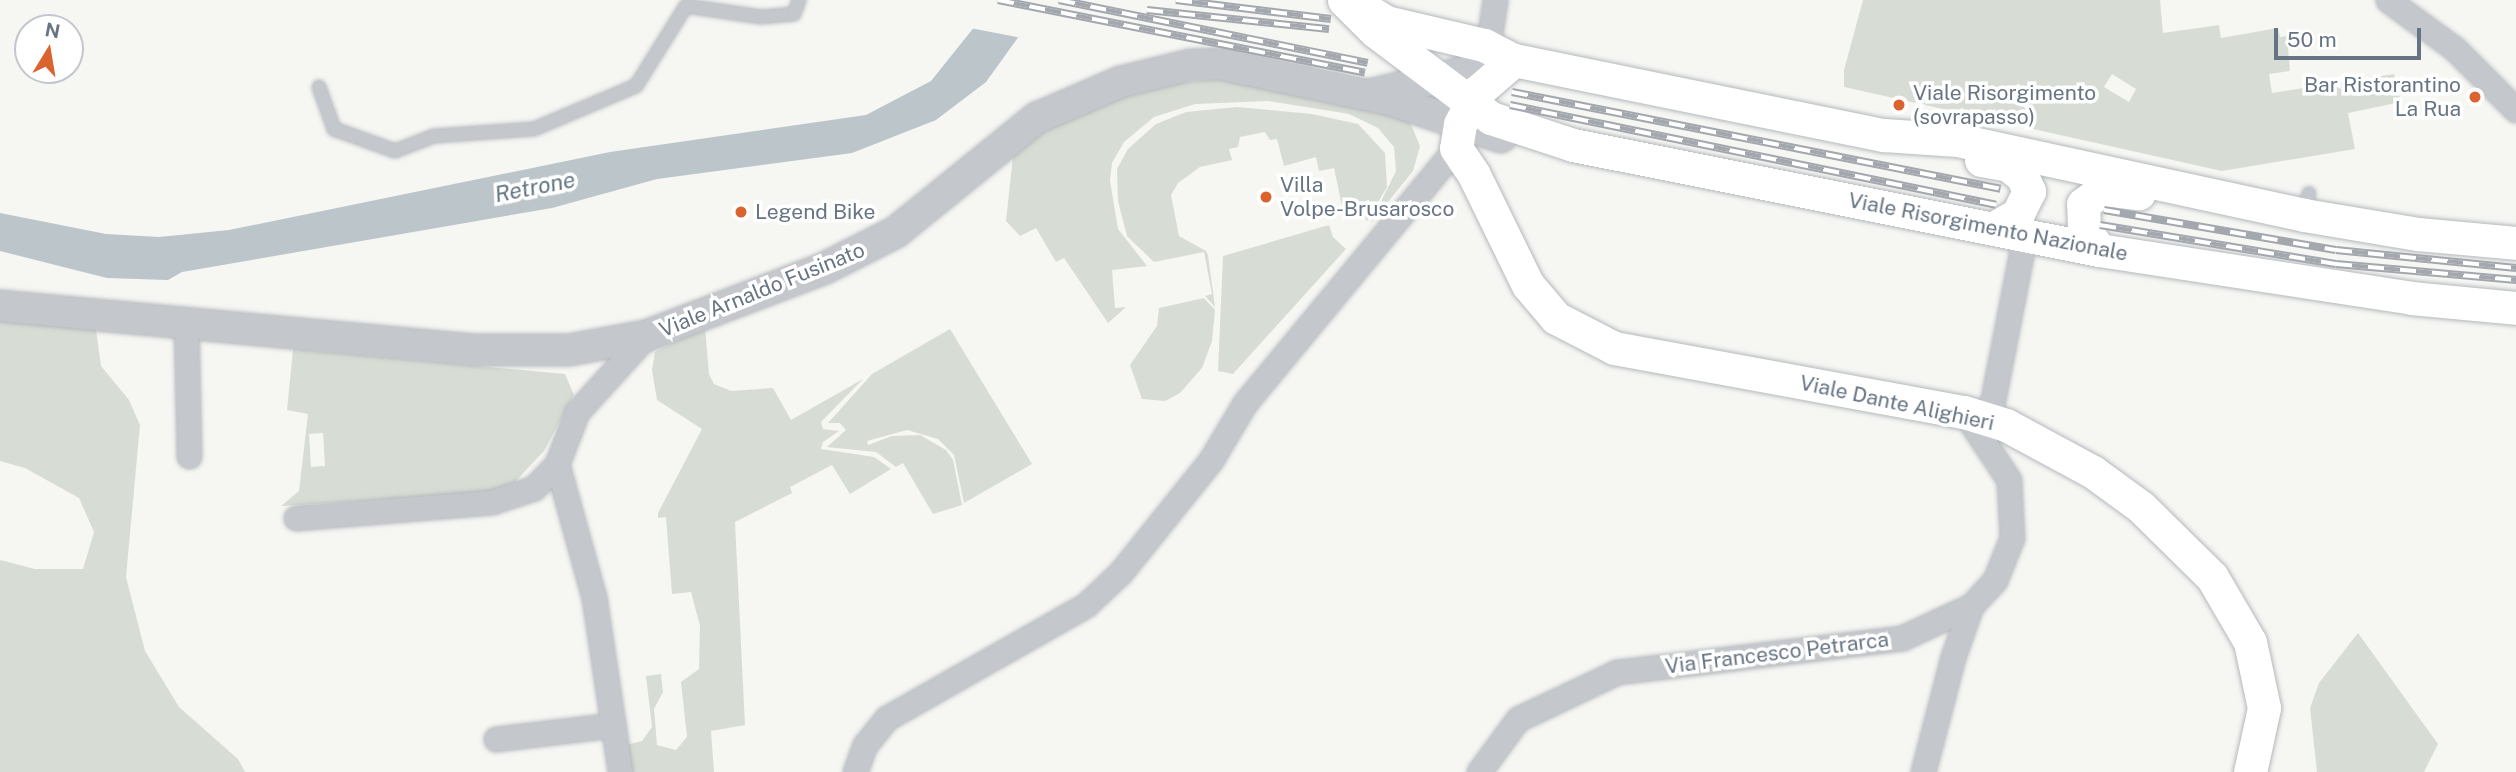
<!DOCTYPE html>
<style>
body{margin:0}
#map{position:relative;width:2516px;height:772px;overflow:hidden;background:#f6f6f3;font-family:"Public Sans",sans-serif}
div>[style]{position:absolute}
.green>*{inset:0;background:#d7ddd4}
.water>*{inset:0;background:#bbc5ca}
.pier>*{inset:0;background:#f6f6f3}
.roads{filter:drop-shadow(0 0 2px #b4b9bd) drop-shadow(0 0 2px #b4b9bd)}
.service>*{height:12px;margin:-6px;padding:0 6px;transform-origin:6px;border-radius:6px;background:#c4c7cb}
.minor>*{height:23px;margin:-11.5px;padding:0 11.5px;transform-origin:11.5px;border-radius:11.5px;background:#c4c7cb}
.tertiary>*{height:30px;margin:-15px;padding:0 15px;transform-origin:15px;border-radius:15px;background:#c4c7cb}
.secondary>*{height:33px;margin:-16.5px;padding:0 16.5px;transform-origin:16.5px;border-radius:16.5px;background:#fff}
.rail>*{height:8px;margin-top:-4px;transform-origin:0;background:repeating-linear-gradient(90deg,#fff 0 16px,#a3a8ae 0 32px);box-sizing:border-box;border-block:2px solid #a3a8ae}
.dots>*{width:19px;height:19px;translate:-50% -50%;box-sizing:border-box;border:4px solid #fff;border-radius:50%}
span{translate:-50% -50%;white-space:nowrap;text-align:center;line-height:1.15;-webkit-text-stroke:7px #fff;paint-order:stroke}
.poi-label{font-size:21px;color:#667483}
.right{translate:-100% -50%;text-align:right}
.left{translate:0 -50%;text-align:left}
.street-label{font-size:21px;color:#667483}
.water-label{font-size:23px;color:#62757f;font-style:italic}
.north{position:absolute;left:14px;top:14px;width:70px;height:70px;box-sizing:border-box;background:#fff;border:2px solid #c2c7cd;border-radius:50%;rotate:11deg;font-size:19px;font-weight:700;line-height:28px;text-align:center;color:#667483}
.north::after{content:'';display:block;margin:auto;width:24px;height:32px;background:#db632e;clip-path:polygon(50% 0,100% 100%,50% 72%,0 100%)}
.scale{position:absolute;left:2274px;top:28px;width:147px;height:32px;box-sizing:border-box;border:4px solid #667483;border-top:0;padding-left:9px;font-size:21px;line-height:24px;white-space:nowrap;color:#667483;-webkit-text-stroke:5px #fff;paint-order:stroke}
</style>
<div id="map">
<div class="green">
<i style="clip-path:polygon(evenodd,1863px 0,2160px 0,2163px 33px,2219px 25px,2221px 38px,2278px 28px,2280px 37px,2287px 36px,2290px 71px,2269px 74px,2272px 93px,2394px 74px,2401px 102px,2348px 113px,2355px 149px,2222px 171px,1844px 87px,1844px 70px,1863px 0,2112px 74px,2136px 89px,2129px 102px,2104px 87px,2112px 74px)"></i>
<i style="clip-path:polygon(1216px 79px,1366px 106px,1410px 122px,1420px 146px,1413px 171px,1370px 224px,1396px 171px,1394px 147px,1378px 128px,1349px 114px,1268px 101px,1195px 104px,1154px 117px,1124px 142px,1112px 163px,1110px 181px,1118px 229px,1147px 266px,1112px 270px,1115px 308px,1126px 307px,1108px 323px,1064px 258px,1056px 262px,1036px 228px,1020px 236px,1006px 221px,1014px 147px,1043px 123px,1151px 86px)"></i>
<i style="clip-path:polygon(1237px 107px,1312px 114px,1358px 124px,1385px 153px,1387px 187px,1367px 221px,1353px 204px,1342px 206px,1334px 168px,1319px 171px,1316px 157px,1284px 166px,1277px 139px,1270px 140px,1265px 132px,1240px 137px,1238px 147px,1229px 149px,1232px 160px,1200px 167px,1178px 183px,1171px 195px,1179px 236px,1206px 251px,1208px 255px,1215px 307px,1205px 296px,1212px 294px,1204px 252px,1154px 262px,1127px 236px,1118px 201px,1117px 169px,1128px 149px,1156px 124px,1186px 112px)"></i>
<i style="clip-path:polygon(1329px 225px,1333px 237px,1346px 249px,1233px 374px,1218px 371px,1223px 256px)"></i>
<i style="clip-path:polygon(1204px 298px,1215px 310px,1212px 341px,1202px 368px,1180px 393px,1165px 401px,1142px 399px,1130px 365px,1157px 326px,1159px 308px)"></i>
<i style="clip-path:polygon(0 306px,94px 315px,101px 366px,129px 400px,140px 425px,126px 577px,145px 651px,179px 707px,238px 759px,245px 772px,0 772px,0 560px,35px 569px,83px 569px,94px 532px,79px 498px,25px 468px,0 461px)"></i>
<i style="clip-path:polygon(705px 327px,709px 374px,714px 384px,731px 391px,773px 388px,791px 420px,863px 379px,821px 422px,823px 429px,839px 431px,823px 442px,821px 449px,874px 457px,891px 469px,850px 494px,832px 465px,790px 487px,792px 493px,735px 522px,745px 725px,711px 731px,714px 772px,626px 772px,626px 745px,642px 741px,652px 727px,646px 676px,661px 674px,663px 692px,654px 709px,657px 745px,676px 750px,687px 737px,681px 682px,699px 669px,700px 626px,691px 592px,672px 594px,666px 517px,658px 518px,658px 513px,702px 429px,657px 400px,652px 370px,655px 352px)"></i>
<i style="clip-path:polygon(950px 329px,1032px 464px,964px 503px,954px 455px,938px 439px,907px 430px,867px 441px,868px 445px,892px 436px,920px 435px,946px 450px,953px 460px,962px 505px,933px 514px,903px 463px,896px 467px,876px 452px,827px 447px,846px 430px,840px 423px,828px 423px,872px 374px)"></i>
<i style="clip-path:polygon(evenodd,293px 349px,565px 374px,574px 395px,544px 451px,513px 484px,484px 493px,281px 506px,299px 491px,308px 414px,287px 410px,293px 349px,323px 433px,325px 466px,311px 467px,309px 434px,323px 433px)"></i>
<i style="clip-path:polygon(2358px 633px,2438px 744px,2424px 772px,2317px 772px,2310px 708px,2319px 683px)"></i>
</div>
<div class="water">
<i style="clip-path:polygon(996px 0,1045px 0,986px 82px,936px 120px,852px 153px,657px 179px,552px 208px,182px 272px,168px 280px,107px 278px,0 251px,0 213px,106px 234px,159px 237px,229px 230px,610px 152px,866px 115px,931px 81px)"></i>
</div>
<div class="pier">
<i style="clip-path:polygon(992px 0,1049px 0,1022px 38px,970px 28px)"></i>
</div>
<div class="roads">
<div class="service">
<i style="left:319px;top:87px;width:45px;rotate:70.3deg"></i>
<i style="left:334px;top:129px;width:65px;rotate:19.8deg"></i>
<i style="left:395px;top:151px;width:42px;rotate:-21deg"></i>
<i style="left:434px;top:136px;width:100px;rotate:-4deg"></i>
<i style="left:534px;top:129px;width:111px;rotate:-22.9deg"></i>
<i style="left:636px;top:86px;width:94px;rotate:-58deg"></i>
<i style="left:686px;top:6px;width:76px;rotate:8.3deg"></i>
<i style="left:761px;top:17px;width:33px;rotate:-5deg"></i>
<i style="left:794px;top:14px;width:15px;rotate:-70deg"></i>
<i style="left:2304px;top:215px;width:22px;rotate:-77deg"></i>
</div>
<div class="minor">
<i style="left:2388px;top:0;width:83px;rotate:36.2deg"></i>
<i style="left:2455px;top:49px;width:86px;rotate:45deg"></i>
<i style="left:1488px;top:47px;width:48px;rotate:-81.5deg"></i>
<i style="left:186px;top:323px;width:133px;rotate:88.7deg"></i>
<i style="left:1989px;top:420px;width:188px;rotate:-79deg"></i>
<i style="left:557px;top:464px;width:138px;rotate:74.5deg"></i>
<i style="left:594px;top:597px;width:177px;rotate:81.5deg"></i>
<i style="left:296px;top:518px;width:196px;rotate:-4.7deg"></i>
<i style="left:491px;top:502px;width:45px;rotate:-18deg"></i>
<i style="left:534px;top:488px;width:33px;rotate:-46deg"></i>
<i style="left:557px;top:464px;width:56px;rotate:-69deg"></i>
<i style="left:577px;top:412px;width:103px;rotate:-47.8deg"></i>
<i style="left:496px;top:739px;width:118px;rotate:-6.8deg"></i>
<i style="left:855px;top:772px;width:29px;rotate:-70deg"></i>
<i style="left:865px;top:745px;width:35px;rotate:-51deg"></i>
<i style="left:887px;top:718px;width:229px;rotate:-29.6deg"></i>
<i style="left:1086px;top:605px;width:48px;rotate:-43.3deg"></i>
<i style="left:1121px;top:572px;width:144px;rotate:-51.2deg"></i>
<i style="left:1211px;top:460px;width:66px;rotate:-59.2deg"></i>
<i style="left:1245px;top:403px;width:331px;rotate:-50.4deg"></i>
<i style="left:1479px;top:772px;width:66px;rotate:-53.7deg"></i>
<i style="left:1518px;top:719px;width:110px;rotate:-25.4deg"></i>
<i style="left:1617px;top:672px;width:287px;rotate:-6.8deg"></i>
<i style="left:1902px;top:638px;width:76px;rotate:-24.9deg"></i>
<i style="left:1971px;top:606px;width:35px;rotate:-47deg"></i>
<i style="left:1995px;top:580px;width:45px;rotate:-68deg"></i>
<i style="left:2012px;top:538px;width:58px;rotate:-93deg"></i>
<i style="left:2009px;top:480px;width:82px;rotate:-123.5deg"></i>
<i style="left:1923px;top:772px;width:119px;rotate:-75.4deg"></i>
<i style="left:1953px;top:657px;width:54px;rotate:-70.6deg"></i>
</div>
<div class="tertiary">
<i style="left:1369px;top:95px;width:149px;rotate:-13.6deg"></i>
<i style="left:0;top:306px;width:478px;rotate:5.3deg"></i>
<i style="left:476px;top:350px;width:93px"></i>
<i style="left:569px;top:350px;width:78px;rotate:-10.3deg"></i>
<i style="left:646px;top:336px;width:191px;rotate:-20.8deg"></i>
<i style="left:825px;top:268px;width:80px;rotate:-26.9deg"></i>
<i style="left:896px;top:232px;width:181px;rotate:-39deg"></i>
<i style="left:1037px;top:118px;width:91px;rotate:-23.2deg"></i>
<i style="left:1121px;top:82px;width:71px;rotate:-13.8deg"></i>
<i style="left:1190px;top:65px;width:30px;rotate:-2deg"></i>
<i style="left:1220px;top:64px;width:174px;rotate:12deg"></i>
<i style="left:1390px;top:100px;width:117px;rotate:18.4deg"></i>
</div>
<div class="secondary">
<i style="left:1344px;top:0;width:44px;rotate:45deg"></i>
<i style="left:1375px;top:31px;width:145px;rotate:36.9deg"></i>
<i style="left:1491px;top:118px;width:86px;rotate:18.2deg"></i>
<i style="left:1573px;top:145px;width:536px;rotate:11.29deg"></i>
<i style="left:2099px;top:250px;width:316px;rotate:8.7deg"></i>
<i style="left:2411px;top:298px;width:105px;rotate:5.4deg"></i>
<i style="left:1368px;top:11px;width:21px;rotate:31deg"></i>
<i style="left:1386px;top:22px;width:101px;rotate:13.2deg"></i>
<i style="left:1484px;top:45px;width:34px;rotate:27deg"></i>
<i style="left:1514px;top:60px;width:378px;rotate:11.5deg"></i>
<i style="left:1884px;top:135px;width:74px;rotate:3.9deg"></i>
<i style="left:1958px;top:140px;width:354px;rotate:12.2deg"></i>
<i style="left:2304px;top:215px;width:116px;rotate:9.5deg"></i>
<i style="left:2418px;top:234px;width:98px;rotate:5.2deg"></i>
<i style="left:1514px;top:60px;width:49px;rotate:139.1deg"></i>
<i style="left:1477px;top:92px;width:36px;rotate:118deg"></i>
<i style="left:1460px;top:124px;width:24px;rotate:99deg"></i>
<i style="left:1456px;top:148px;width:32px;rotate:56deg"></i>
<i style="left:1474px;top:175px;width:123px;rotate:63.9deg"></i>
<i style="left:1528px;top:285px;width:43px;rotate:49.7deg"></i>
<i style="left:1556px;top:318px;width:65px;rotate:27.3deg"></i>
<i style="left:1614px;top:348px;width:356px;rotate:10.4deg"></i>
<i style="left:1964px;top:412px;width:44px;rotate:17.2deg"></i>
<i style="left:2006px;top:425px;width:99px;rotate:28.4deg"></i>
<i style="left:2093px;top:472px;width:59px;rotate:36.1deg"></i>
<i style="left:2141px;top:507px;width:100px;rotate:44.6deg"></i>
<i style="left:2212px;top:577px;width:75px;rotate:59.7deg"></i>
<i style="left:2250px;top:642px;width:67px;rotate:78deg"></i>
<i style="left:2264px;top:708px;width:66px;rotate:102.3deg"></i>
<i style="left:1981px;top:160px;width:27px;rotate:10deg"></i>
<i style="left:2008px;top:165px;width:18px;rotate:38deg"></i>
<i style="left:2022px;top:176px;width:17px;rotate:65deg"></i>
<i style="left:2029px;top:191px;width:25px;rotate:116deg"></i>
<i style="left:2018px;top:214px;width:28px;rotate:150deg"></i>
<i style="left:2099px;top:250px;width:27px;rotate:-124deg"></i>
<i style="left:2084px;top:228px;width:24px;rotate:-92deg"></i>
<i style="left:2083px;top:204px;width:26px;rotate:-36deg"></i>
<i style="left:2104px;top:189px;width:35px;rotate:7deg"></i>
</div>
</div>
<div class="rail">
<i style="left:998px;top:0;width:374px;rotate:11.2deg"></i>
<i style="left:1059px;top:0;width:315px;rotate:11.5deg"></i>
<i style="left:1176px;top:0;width:156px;rotate:7deg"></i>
<i style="left:1147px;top:10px;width:183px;rotate:6deg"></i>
<i style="left:1512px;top:92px;width:498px;rotate:11.2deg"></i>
<i style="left:1510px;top:105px;width:496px;rotate:11.6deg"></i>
<i style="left:2104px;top:210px;width:235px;rotate:9.8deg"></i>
<i style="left:2336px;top:250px;width:181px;rotate:5.7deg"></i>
<i style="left:2100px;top:225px;width:239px;rotate:9.4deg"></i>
<i style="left:2336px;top:264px;width:181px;rotate:5.1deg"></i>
</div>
<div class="dots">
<i style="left:2475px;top:97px;background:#db632e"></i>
<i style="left:1899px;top:105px;background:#db632e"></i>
<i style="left:1266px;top:197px;background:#db632e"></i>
<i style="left:741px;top:212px;background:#db632e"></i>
</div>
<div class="poi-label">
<span class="right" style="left:2461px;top:97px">Bar Ristorantino<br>La Rua</span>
<span class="left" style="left:1913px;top:105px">Viale Risorgimento<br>(sovrapasso)</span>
<span class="left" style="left:1280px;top:197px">Villa<br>Volpe-Brusarosco</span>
<span class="left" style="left:755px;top:212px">Legend Bike</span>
</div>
<div class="street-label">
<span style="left:1988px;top:227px;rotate:11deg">Viale Risorgimento Nazionale</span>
<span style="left:762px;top:290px;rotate:-22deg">Viale Arnaldo Fusinato</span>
<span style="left:1897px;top:403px;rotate:12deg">Viale Dante Alighieri</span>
<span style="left:1777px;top:653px;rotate:-7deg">Via Francesco Petrarca</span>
</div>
<div class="water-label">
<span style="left:535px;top:187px;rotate:-11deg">Retrone</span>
</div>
<div class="north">N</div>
<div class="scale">50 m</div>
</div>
